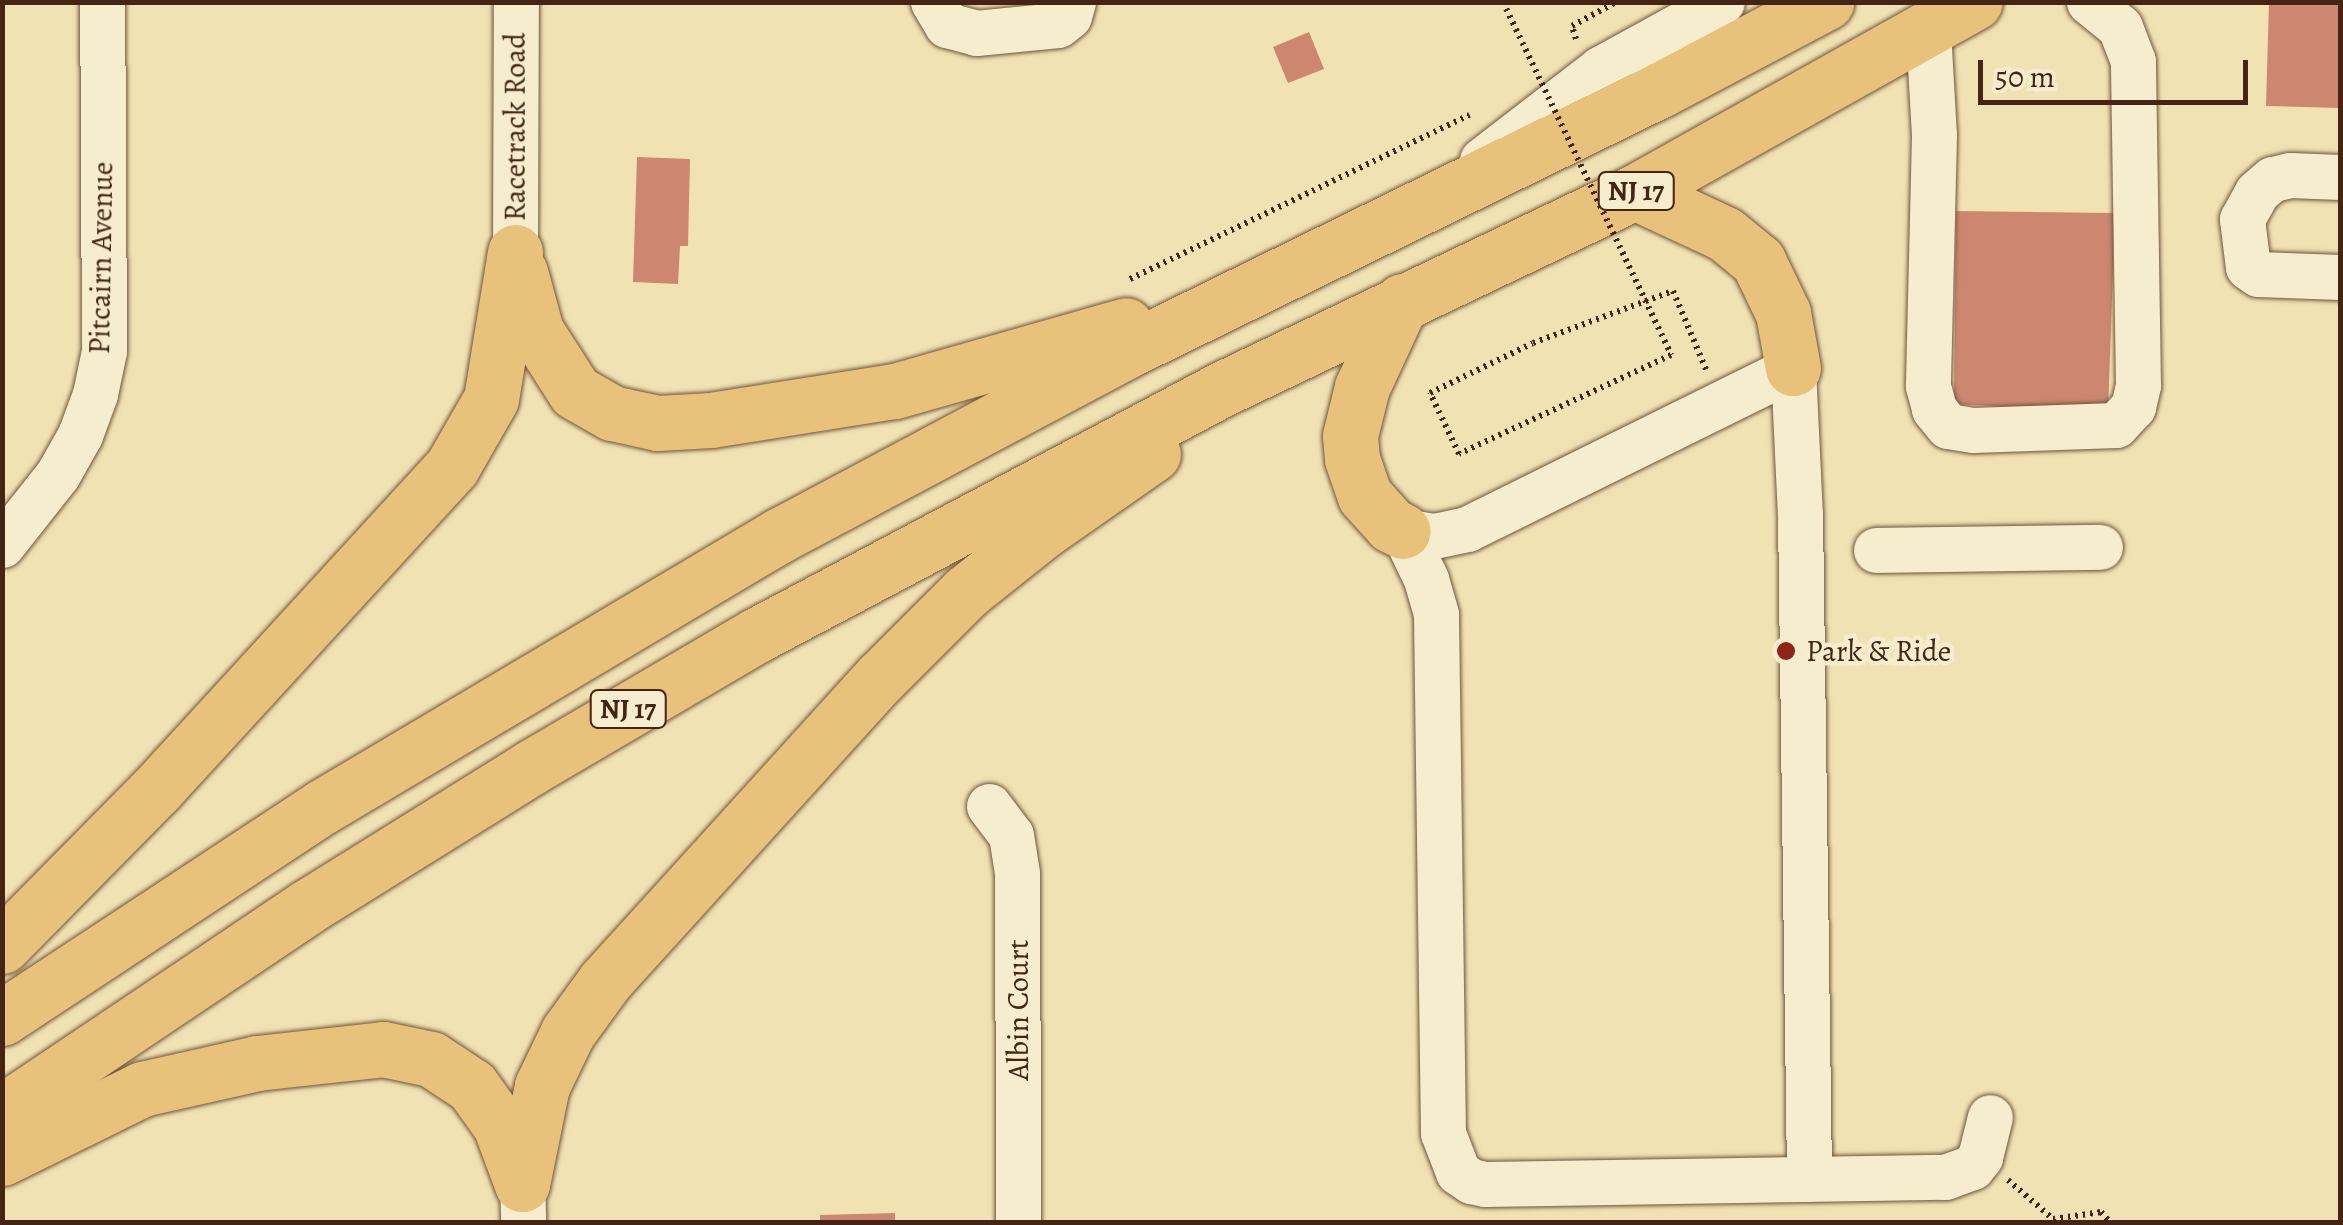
<!DOCTYPE html>
<style>
body{margin:0}
#map{position:relative;width:2343px;height:1225px;overflow:hidden;background:#f1e2b3;font-family:Alegreya,serif}
div>[style]{position:absolute}
.building>*{inset:0;background:#cd8771}
.path>*{height:6px;margin-top:-3px;transform-origin:0;background:repeating-linear-gradient(90deg,#452416 0 2.5px,transparent 0 7.5px)}
.roads{filter:drop-shadow(0 0 2px #70543d) drop-shadow(0 0 2px #70543d)}
.minor>*{height:45px;margin:-22.5px;padding:0 22.5px;transform-origin:22.5px;border-radius:22.5px;background:#f6ecce}
.highway>*{height:55px;margin:-27.5px;padding:0 27.5px;transform-origin:27.5px;border-radius:27.5px;background:#e8c17a}
.path-bridge>*{height:6px;margin-top:-3px;transform-origin:0;background:repeating-linear-gradient(90deg,#452416 0 2.5px,transparent 0 7.5px)}
.dots>*{width:28px;height:28px;translate:-50% -50%;box-sizing:border-box;border:5px solid #f6ecce;border-radius:50%}
span{translate:-50% -50%;white-space:nowrap;text-align:center;line-height:1.15;-webkit-text-stroke:9px #f6ecce;paint-order:stroke}
.shield-label span{padding:2px 8px;background:#f6ecce;border:2px solid;border-radius:8px;-webkit-text-stroke-width:0}
.shield-label{font-size:28px;color:#452416;font-weight:700}
.street-label{font-size:30px;color:#452416}
.poi-label{font-size:30px;color:#452416}
.left{translate:0 -50%;text-align:left}
.frame{position:absolute;inset:0;border:5px solid #452416;pointer-events:none}
.scale{position:absolute;left:1978px;top:60px;width:270px;height:45px;box-sizing:border-box;border:5px solid #452416;border-top:0;padding-left:12px;font-size:30px;line-height:35px;white-space:nowrap;color:#452416;-webkit-text-stroke:8px #f6ecce;paint-order:stroke}
</style>
<div id="map">
<div class="building">
<i style="clip-path:polygon(2269px 2px,2340px 2px,2340px 108px,2266px 106px)"></i>
<i style="clip-path:polygon(1309px 32px,1324px 69px,1288px 83px,1273px 47px)"></i>
<i style="clip-path:polygon(637px 157px,690px 159px,688px 246px,680px 246px,678px 284px,633px 282px)"></i>
<i style="clip-path:polygon(1956px 211px,2115px 213px,2108px 412px,1954px 404px)"></i>
<i style="clip-path:polygon(895px 1213px,895px 1222px,820px 1222px,820px 1215px)"></i>
</div>
<div class="path">
<i style="left:1576px;top:39px;width:14px;rotate:-107deg"></i>
<i style="left:1572px;top:26px;width:50px;rotate:-28.6deg"></i>
<i style="left:1130px;top:279px;width:377px;rotate:-25.8deg"></i>
<i style="left:1533px;top:343px;width:149px;rotate:-20.4deg"></i>
<i style="left:1673px;top:291px;width:85px;rotate:67.1deg"></i>
<i style="left:2008px;top:1180px;width:60px;rotate:40.9deg"></i>
<i style="left:2053px;top:1219px;width:49px;rotate:-8.3deg"></i>
<i style="left:2101px;top:1212px;width:13px;rotate:48deg"></i>
</div>
<div class="roads">
<div class="minor">
<i style="left:933px;top:2px;width:27px;rotate:59deg"></i>
<i style="left:947px;top:25px;width:30px;rotate:15deg"></i>
<i style="left:976px;top:33px;width:82px;rotate:-5.6deg"></i>
<i style="left:1058px;top:25px;width:14px;rotate:-39deg"></i>
<i style="left:1069px;top:16px;width:15px;rotate:-74deg"></i>
<i style="left:1928px;top:31px;width:104px;rotate:86.7deg"></i>
<i style="left:1934px;top:135px;width:251px;rotate:91.4deg"></i>
<i style="left:1928px;top:386px;width:24px;rotate:75deg"></i>
<i style="left:1934px;top:409px;width:22px;rotate:51deg"></i>
<i style="left:1948px;top:426px;width:25px;rotate:9deg"></i>
<i style="left:1973px;top:430px;width:143px;rotate:-2deg"></i>
<i style="left:2116px;top:425px;width:25px;rotate:-47deg"></i>
<i style="left:2133px;top:407px;width:23px;rotate:-77deg"></i>
<i style="left:2138px;top:385px;width:324px;rotate:-90.9deg"></i>
<i style="left:2133px;top:61px;width:36px;rotate:-111deg"></i>
<i style="left:2120px;top:27px;width:40px;rotate:-141deg"></i>
<i style="left:1482px;top:160px;width:149px;rotate:-37.6deg"></i>
<i style="left:1600px;top:69px;width:139px;rotate:-28.8deg"></i>
<i style="left:2340px;top:177px;width:50px;rotate:-177.7deg"></i>
<i style="left:2290px;top:175px;width:18px;rotate:167deg"></i>
<i style="left:2272px;top:179px;width:20px;rotate:139deg"></i>
<i style="left:2257px;top:192px;width:31px;rotate:119deg"></i>
<i style="left:2242px;top:219px;width:48px;rotate:82.9deg"></i>
<i style="left:2248px;top:267px;width:12px;rotate:35deg"></i>
<i style="left:2258px;top:274px;width:82px;rotate:2.1deg"></i>
<i style="left:515px;top:252px;width:250px;rotate:-89.8deg"></i>
<i style="left:1403px;top:531px;width:31px;rotate:9deg"></i>
<i style="left:1434px;top:536px;width:34px;rotate:-12deg"></i>
<i style="left:1467px;top:529px;width:364px;rotate:-26.3deg"></i>
<i style="left:1793px;top:368px;width:146px;rotate:87.3deg"></i>
<i style="left:1800px;top:514px;width:665px;rotate:89.22deg"></i>
<i style="left:1403px;top:531px;width:53px;rotate:64.4deg"></i>
<i style="left:1426px;top:579px;width:37px;rotate:74deg"></i>
<i style="left:1436px;top:615px;width:518px;rotate:89.23deg"></i>
<i style="left:1443px;top:1133px;width:42px;rotate:69deg"></i>
<i style="left:1458px;top:1172px;width:16px;rotate:35deg"></i>
<i style="left:1471px;top:1181px;width:14px;rotate:12deg"></i>
<i style="left:1485px;top:1184px;width:460px;rotate:-0.9deg"></i>
<i style="left:1945px;top:1177px;width:29px;rotate:-20deg"></i>
<i style="left:1972px;top:1167px;width:13px;rotate:-51deg"></i>
<i style="left:1980px;top:1157px;width:41px;rotate:-76deg"></i>
<i style="left:2px;top:545px;width:90px;rotate:-51.7deg"></i>
<i style="left:58px;top:474px;width:45px;rotate:-60.6deg"></i>
<i style="left:80px;top:435px;width:44px;rotate:-69.9deg"></i>
<i style="left:95px;top:394px;width:44px;rotate:-78.2deg"></i>
<i style="left:104px;top:351px;width:349px;rotate:-90.3deg"></i>
<i style="left:1876px;top:550px;width:224px;rotate:-0.8deg"></i>
<i style="left:989px;top:806px;width:36px;rotate:53deg"></i>
<i style="left:1011px;top:835px;width:39px;rotate:81deg"></i>
<i style="left:1017px;top:874px;width:348px;rotate:89.8deg"></i>
<i style="left:522px;top:1184px;width:38px;rotate:88deg"></i>
</div>
<div class="highway">
<i style="left:1635px;top:192px;width:99px;rotate:25deg"></i>
<i style="left:1725px;top:234px;width:43px;rotate:39.3deg"></i>
<i style="left:1758px;top:261px;width:58px;rotate:64.3deg"></i>
<i style="left:1783px;top:313px;width:56px;rotate:79.7deg"></i>
<i style="left:520px;top:272px;width:61px;rotate:74.8deg"></i>
<i style="left:536px;top:331px;width:72px;rotate:57.4deg"></i>
<i style="left:575px;top:392px;width:43px;rotate:29.6deg"></i>
<i style="left:612px;top:413px;width:47px;rotate:12.3deg"></i>
<i style="left:658px;top:423px;width:53px;rotate:-3.2deg"></i>
<i style="left:711px;top:420px;width:186px;rotate:-9deg"></i>
<i style="left:895px;top:391px;width:240px;rotate:-15.9deg"></i>
<i style="left:1402px;top:301px;width:95px;rotate:114.9deg"></i>
<i style="left:1362px;top:387px;width:50px;rotate:103.8deg"></i>
<i style="left:1350px;top:436px;width:23px;rotate:85deg"></i>
<i style="left:1352px;top:459px;width:39px;rotate:71deg"></i>
<i style="left:1365px;top:496px;width:39px;rotate:48deg"></i>
<i style="left:1391px;top:525px;width:13px;rotate:27deg"></i>
<i style="left:2px;top:946px;width:219px;rotate:-45.4deg"></i>
<i style="left:156px;top:790px;width:438px;rotate:-47.5deg"></i>
<i style="left:452px;top:467px;width:78px;rotate:-60.2deg"></i>
<i style="left:491px;top:399px;width:149px;rotate:-80.7deg"></i>
<i style="left:2px;top:1018px;width:383px;rotate:-33.4deg"></i>
<i style="left:322px;top:807px;width:533px;rotate:-30.71deg"></i>
<i style="left:780px;top:535px;width:394px;rotate:-28deg"></i>
<i style="left:1128px;top:350px;width:594px;rotate:-26.05deg"></i>
<i style="left:1662px;top:89px;width:186px;rotate:-27.9deg"></i>
<i style="left:2px;top:1112px;width:367px;rotate:-33.9deg"></i>
<i style="left:307px;top:907px;width:263px;rotate:-31.9deg"></i>
<i style="left:530px;top:768px;width:263px;rotate:-30.4deg"></i>
<i style="left:757px;top:635px;width:526px;rotate:-27.88deg"></i>
<i style="left:1222px;top:389px;width:458px;rotate:-25.5deg"></i>
<i style="left:1635px;top:192px;width:389px;rotate:-29.2deg"></i>
<i style="left:2px;top:1158px;width:156px;rotate:-26.2deg"></i>
<i style="left:142px;top:1089px;width:118px;rotate:-12.7deg"></i>
<i style="left:257px;top:1063px;width:127px;rotate:-6.3deg"></i>
<i style="left:383px;top:1049px;width:49px;rotate:11.8deg"></i>
<i style="left:431px;top:1059px;width:49px;rotate:33.4deg"></i>
<i style="left:472px;top:1086px;width:48px;rotate:54.3deg"></i>
<i style="left:500px;top:1125px;width:63px;rotate:69.6deg"></i>
<i style="left:522px;top:1184px;width:100px;rotate:-78.5deg"></i>
<i style="left:542px;top:1086px;width:60px;rotate:-64.3deg"></i>
<i style="left:568px;top:1032px;width:63px;rotate:-54deg"></i>
<i style="left:605px;top:981px;width:409px;rotate:-47.8deg"></i>
<i style="left:880px;top:678px;width:122px;rotate:-45deg"></i>
<i style="left:966px;top:592px;width:100px;rotate:-38.5deg"></i>
<i style="left:1044px;top:530px;width:133px;rotate:-34.9deg"></i>
</div>
</div>
<div class="path-bridge">
<i style="left:1503px;top:2px;width:391px;rotate:64.5deg"></i>
<i style="left:1671px;top:355px;width:234px;rotate:155deg"></i>
<i style="left:1459px;top:454px;width:68px;rotate:-115.4deg"></i>
<i style="left:1430px;top:393px;width:114px;rotate:-25.9deg"></i>
</div>
<div class="dots">
<i style="left:1786px;top:651px;background:#8f2418"></i>
</div>
<div class="shield-label">
<span style="left:1636px;top:191px">NJ 17</span>
<span style="left:628px;top:709px">NJ 17</span>
</div>
<div class="street-label">
<span style="left:515px;top:127px;rotate:-90deg">Racetrack Road</span>
<span style="left:101px;top:258px;rotate:-89deg">Pitcairn Avenue</span>
<span style="left:1018px;top:1010px;rotate:-90deg">Albin Court</span>
</div>
<div class="poi-label">
<span class="left" style="left:1806px;top:651px">Park &amp; Ride</span>
</div>
<div class="frame"></div>
<div class="scale">50 m</div>
</div>
